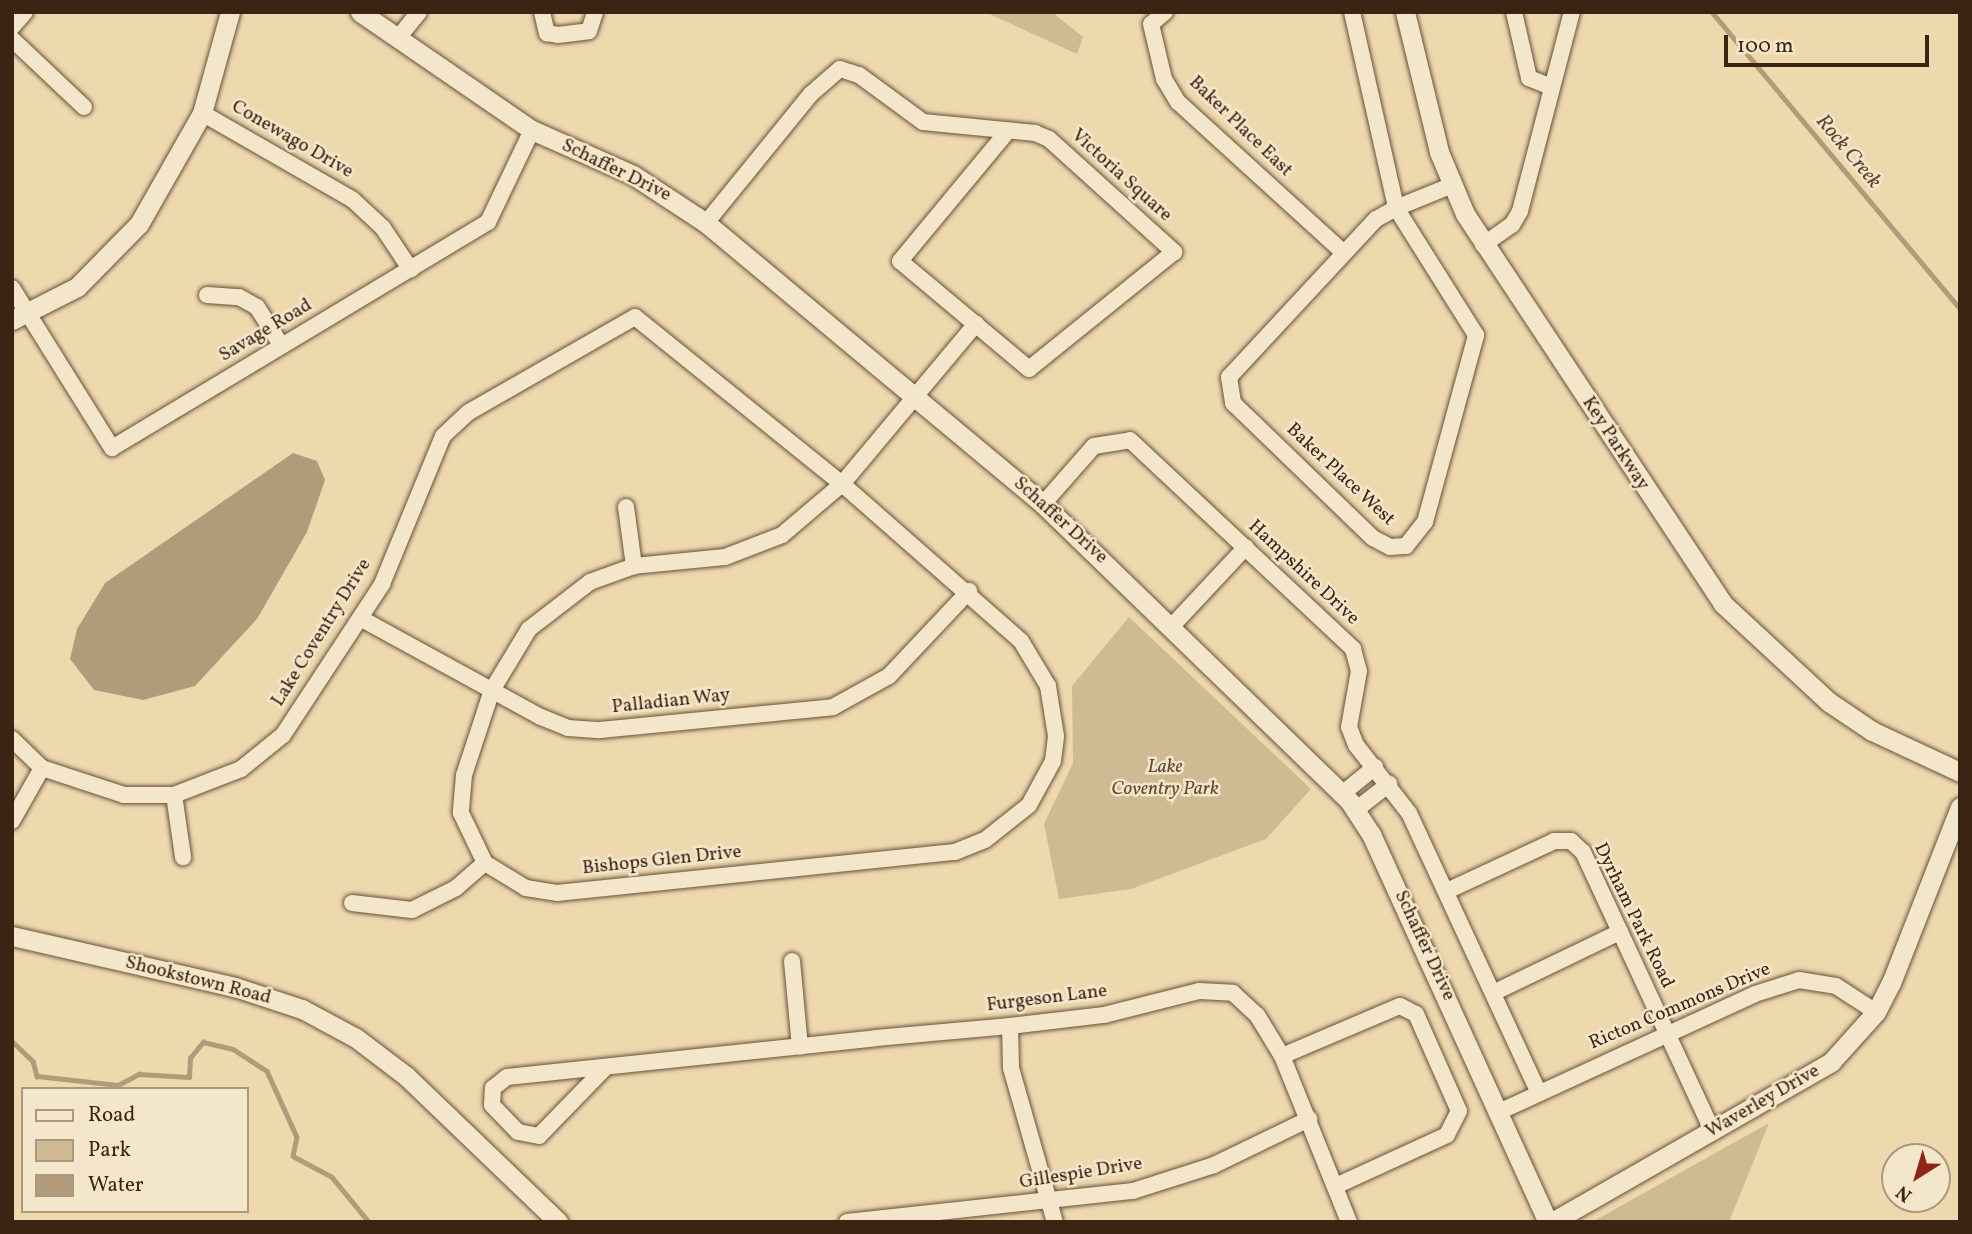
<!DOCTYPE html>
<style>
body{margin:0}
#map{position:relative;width:1972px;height:1234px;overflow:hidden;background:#eed9af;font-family:Vollkorn,serif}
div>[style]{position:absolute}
.green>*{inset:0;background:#d0ba94}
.water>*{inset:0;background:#b19b7a}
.stream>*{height:4.5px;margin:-2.25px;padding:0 2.25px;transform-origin:2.25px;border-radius:2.25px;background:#b19b7a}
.roads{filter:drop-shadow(0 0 2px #685139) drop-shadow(0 0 2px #685139)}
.minor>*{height:16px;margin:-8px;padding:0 8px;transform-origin:8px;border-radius:8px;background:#f4e6cb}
.tertiary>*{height:19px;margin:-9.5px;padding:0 9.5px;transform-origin:9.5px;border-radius:9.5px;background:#f4e6cb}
span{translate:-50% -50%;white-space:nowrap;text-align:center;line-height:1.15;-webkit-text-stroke:5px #f4e6cb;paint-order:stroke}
.street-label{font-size:19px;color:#3b2412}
.park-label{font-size:19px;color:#604a32;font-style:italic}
.water-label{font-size:21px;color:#5e4831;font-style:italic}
.frame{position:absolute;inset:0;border:14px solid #3b2412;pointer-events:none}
.legend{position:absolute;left:21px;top:1087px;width:228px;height:126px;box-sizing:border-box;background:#f4e6cb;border:2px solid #aa9881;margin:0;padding:9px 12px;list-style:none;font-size:21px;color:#3b2412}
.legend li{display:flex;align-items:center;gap:14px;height:35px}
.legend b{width:35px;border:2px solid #aa9881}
.north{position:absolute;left:1881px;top:1143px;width:70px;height:70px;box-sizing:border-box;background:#f4e6cb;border:2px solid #aa9881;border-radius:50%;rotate:217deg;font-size:19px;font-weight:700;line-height:28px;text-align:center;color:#3b2412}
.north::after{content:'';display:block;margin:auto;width:24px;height:32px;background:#8f2418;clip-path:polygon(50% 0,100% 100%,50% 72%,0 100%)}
.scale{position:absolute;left:1724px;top:35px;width:205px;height:32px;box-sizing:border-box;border:4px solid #3b2412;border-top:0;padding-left:9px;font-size:21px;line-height:24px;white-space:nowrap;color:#3b2412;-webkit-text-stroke:5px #f4e6cb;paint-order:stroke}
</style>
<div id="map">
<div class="green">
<i style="clip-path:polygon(985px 12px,1052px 12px,1083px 37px,1077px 54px)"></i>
<i style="clip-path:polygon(1129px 617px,1311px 789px,1266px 839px,1131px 889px,1059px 899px,1044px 824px,1073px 763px,1072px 686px)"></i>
<i style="clip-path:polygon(1769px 1123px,1729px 1222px,1592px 1222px)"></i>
</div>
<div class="water">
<i style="clip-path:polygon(293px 453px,317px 461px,325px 480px,307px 532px,257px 619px,195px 686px,143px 700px,94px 690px,70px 659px,77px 629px,105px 583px)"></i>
</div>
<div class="stream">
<i style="left:1712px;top:12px;width:387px;rotate:50.1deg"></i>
<i style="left:12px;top:1041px;width:29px;rotate:44deg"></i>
<i style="left:33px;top:1061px;width:16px;rotate:75deg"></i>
<i style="left:37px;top:1076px;width:81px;rotate:6.3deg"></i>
<i style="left:118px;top:1085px;width:24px;rotate:-28deg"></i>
<i style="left:139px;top:1074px;width:50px;rotate:3.4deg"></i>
<i style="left:189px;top:1077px;width:19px;rotate:-87deg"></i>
<i style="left:190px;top:1058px;width:21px;rotate:-51deg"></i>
<i style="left:203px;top:1042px;width:31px;rotate:13deg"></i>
<i style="left:233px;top:1049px;width:40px;rotate:32.9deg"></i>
<i style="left:267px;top:1071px;width:72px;rotate:65.6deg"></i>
<i style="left:297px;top:1137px;width:19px;rotate:102deg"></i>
<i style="left:293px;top:1156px;width:44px;rotate:28.3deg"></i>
<i style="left:332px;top:1177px;width:58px;rotate:50.6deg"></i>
</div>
<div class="roads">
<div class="minor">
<i style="left:542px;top:12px;width:22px;rotate:77deg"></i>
<i style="left:547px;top:33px;width:11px;rotate:10deg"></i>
<i style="left:558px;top:35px;width:31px;rotate:-7deg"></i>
<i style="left:589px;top:31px;width:20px;rotate:-72deg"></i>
<i style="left:1165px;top:12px;width:18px;rotate:139deg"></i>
<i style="left:1151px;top:24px;width:57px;rotate:76.7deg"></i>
<i style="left:1164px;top:79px;width:27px;rotate:59deg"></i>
<i style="left:1178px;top:102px;width:224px;rotate:42.3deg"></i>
<i style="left:1352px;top:12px;width:201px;rotate:77.3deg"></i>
<i style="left:1396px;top:208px;width:23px;rotate:151deg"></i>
<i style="left:1376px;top:219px;width:216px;rotate:132.9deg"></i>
<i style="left:1229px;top:377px;width:26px;rotate:81deg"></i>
<i style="left:1233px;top:403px;width:194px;rotate:44deg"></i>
<i style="left:1373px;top:538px;width:19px;rotate:28deg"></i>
<i style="left:1390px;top:547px;width:16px;rotate:-4deg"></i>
<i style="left:1406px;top:546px;width:31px;rotate:-52deg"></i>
<i style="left:1425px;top:522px;width:194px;rotate:-74.7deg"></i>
<i style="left:1476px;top:335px;width:150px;rotate:-122.2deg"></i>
<i style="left:1396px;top:208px;width:58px;rotate:-22.2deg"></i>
<i style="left:1514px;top:12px;width:68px;rotate:77.2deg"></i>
<i style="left:1529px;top:78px;width:24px;rotate:22deg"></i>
<i style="left:12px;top:27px;width:20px;rotate:-49deg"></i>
<i style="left:398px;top:38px;width:33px;rotate:-51deg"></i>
<i style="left:12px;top:39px;width:99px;rotate:43.4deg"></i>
<i style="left:202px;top:113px;width:174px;rotate:29.9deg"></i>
<i style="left:353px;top:200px;width:41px;rotate:43deg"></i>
<i style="left:383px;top:228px;width:50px;rotate:56.3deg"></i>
<i style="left:706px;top:223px;width:166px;rotate:-50.9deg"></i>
<i style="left:811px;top:94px;width:38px;rotate:-41deg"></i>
<i style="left:840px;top:69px;width:20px;rotate:18deg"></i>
<i style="left:859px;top:75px;width:79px;rotate:36.3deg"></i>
<i style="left:923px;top:122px;width:113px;rotate:5.6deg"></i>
<i style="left:1035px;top:133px;width:15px;rotate:23deg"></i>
<i style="left:1049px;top:139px;width:169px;rotate:42.1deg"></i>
<i style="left:1174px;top:252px;width:186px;rotate:141.1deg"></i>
<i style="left:1029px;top:369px;width:168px;rotate:-140.1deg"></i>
<i style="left:900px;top:261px;width:169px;rotate:-50.3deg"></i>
<i style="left:1483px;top:245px;width:35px;rotate:-35deg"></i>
<i style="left:1512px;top:225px;width:16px;rotate:-60deg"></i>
<i style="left:1520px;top:211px;width:206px;rotate:-75.4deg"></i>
<i style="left:12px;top:288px;width:189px;rotate:58deg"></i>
<i style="left:112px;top:448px;width:439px;rotate:-31deg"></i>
<i style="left:488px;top:222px;width:102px;rotate:-64.4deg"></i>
<i style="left:207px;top:295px;width:32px;rotate:4deg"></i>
<i style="left:239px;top:297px;width:21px;rotate:29deg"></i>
<i style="left:257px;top:307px;width:45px;rotate:57.7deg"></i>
<i style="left:1043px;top:504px;width:77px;rotate:-48.7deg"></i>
<i style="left:1094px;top:446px;width:36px;rotate:-9deg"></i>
<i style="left:1130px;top:440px;width:306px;rotate:43.1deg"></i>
<i style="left:1353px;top:649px;width:23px;rotate:75deg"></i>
<i style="left:1359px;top:671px;width:57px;rotate:100.1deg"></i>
<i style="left:1349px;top:727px;width:19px;rotate:69deg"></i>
<i style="left:1356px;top:745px;width:86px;rotate:52.1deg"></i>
<i style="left:1409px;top:813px;width:309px;rotate:65.1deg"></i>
<i style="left:626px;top:507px;width:60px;rotate:82.3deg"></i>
<i style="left:360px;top:618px;width:206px;rotate:28.7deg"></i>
<i style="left:541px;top:717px;width:29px;rotate:22deg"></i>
<i style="left:568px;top:728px;width:32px;rotate:4deg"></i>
<i style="left:600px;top:730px;width:234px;rotate:-5.6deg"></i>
<i style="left:833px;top:707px;width:64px;rotate:-29deg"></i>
<i style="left:889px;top:676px;width:117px;rotate:-46.7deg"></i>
<i style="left:1172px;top:626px;width:108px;rotate:-46.9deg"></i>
<i style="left:12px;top:739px;width:42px;rotate:44deg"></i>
<i style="left:42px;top:768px;width:86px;rotate:18.2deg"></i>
<i style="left:124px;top:795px;width:50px"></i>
<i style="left:174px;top:795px;width:72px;rotate:-21.2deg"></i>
<i style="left:241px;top:769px;width:54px;rotate:-39deg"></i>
<i style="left:283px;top:735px;width:181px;rotate:-56.7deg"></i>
<i style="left:382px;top:584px;width:160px;rotate:-67.6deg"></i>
<i style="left:443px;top:436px;width:35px;rotate:-43deg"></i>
<i style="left:469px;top:412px;width:191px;rotate:-29.8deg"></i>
<i style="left:635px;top:317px;width:266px;rotate:38.9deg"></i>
<i style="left:842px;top:484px;width:79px;rotate:139.6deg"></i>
<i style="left:782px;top:535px;width:61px;rotate:158.9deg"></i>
<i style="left:725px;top:557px;width:91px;rotate:174.4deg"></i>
<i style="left:634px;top:566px;width:47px;rotate:160deg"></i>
<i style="left:590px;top:582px;width:77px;rotate:142.4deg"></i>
<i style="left:529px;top:629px;width:71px;rotate:121.2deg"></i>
<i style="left:492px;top:690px;width:89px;rotate:108.2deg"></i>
<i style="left:464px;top:775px;width:38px;rotate:95deg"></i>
<i style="left:461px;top:813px;width:55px;rotate:64.4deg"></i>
<i style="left:485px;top:863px;width:48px;rotate:31.4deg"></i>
<i style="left:526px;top:888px;width:31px;rotate:9deg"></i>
<i style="left:557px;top:893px;width:400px;rotate:-5.9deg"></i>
<i style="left:955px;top:852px;width:32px;rotate:-22deg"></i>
<i style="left:985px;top:840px;width:56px;rotate:-38.5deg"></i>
<i style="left:1029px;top:805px;width:50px;rotate:-61.4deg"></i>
<i style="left:1053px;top:761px;width:25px;rotate:-83deg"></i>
<i style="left:1056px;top:736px;width:51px;rotate:-99.1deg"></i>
<i style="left:1048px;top:686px;width:52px;rotate:-121deg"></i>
<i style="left:1021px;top:641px;width:238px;rotate:-138.7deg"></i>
<i style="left:842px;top:484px;width:209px;rotate:-50.1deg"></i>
<i style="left:1342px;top:794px;width:43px;rotate:-39.3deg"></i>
<i style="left:174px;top:795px;width:63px;rotate:81.7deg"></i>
<i style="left:1357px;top:809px;width:41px;rotate:-38deg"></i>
<i style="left:12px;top:821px;width:61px;rotate:-60.5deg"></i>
<i style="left:1447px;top:891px;width:118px;rotate:-25deg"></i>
<i style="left:1554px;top:841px;width:17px"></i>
<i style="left:1571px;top:841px;width:16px;rotate:43deg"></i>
<i style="left:1583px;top:852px;width:309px;rotate:65.1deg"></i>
<i style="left:352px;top:903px;width:60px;rotate:6.7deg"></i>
<i style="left:412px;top:910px;width:49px;rotate:-26.6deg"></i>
<i style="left:456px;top:888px;width:38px;rotate:-41deg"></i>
<i style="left:792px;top:961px;width:86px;rotate:84.7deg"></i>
<i style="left:1493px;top:993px;width:141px;rotate:-25.7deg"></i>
<i style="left:1010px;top:1026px;width:42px;rotate:88.6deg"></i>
<i style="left:1011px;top:1068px;width:160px;rotate:74.1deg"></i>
<i style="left:1282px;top:1056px;width:128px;rotate:-23deg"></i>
<i style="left:1400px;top:1006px;width:18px;rotate:27deg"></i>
<i style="left:1416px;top:1014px;width:106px;rotate:66.1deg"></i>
<i style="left:1459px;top:1111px;width:27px;rotate:117deg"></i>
<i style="left:1447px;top:1135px;width:120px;rotate:155.4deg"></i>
<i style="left:606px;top:1067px;width:96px;rotate:134.2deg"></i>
<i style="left:539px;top:1136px;width:21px;rotate:-169deg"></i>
<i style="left:518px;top:1132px;width:37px;rotate:-134deg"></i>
<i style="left:492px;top:1105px;width:17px;rotate:-87deg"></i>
<i style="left:493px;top:1088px;width:18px;rotate:-38deg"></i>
<i style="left:507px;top:1077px;width:371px;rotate:-6deg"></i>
<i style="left:876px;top:1038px;width:135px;rotate:-5.1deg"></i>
<i style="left:1010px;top:1026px;width:95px;rotate:-6.7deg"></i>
<i style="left:1104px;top:1015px;width:98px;rotate:-14.2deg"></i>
<i style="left:1199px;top:991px;width:34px;rotate:3deg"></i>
<i style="left:1233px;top:993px;width:33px;rotate:43deg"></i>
<i style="left:1257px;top:1015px;width:48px;rotate:58.6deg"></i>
<i style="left:1282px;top:1056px;width:179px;rotate:68deg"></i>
<i style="left:1501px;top:1111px;width:280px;rotate:-24.7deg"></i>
<i style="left:1755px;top:994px;width:46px;rotate:-17.7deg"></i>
<i style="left:1799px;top:980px;width:37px;rotate:9deg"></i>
<i style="left:1836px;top:986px;width:48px;rotate:33deg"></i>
<i style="left:847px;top:1222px;width:288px;rotate:-6.2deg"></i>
<i style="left:1133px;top:1191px;width:85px;rotate:-17.8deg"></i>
<i style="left:1214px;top:1165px;width:106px;rotate:-25.8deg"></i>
</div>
<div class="tertiary">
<i style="left:360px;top:12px;width:209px;rotate:34.5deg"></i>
<i style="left:532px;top:130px;width:111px;rotate:24deg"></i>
<i style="left:633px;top:175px;width:87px;rotate:33.3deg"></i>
<i style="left:706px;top:223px;width:439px;rotate:39.8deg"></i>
<i style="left:1043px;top:504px;width:428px;rotate:44.1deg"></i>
<i style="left:1350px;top:802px;width:38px;rotate:57deg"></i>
<i style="left:1371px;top:834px;width:426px;rotate:65.5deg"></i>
<i style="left:1405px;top:12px;width:144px;rotate:76.3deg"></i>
<i style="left:1439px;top:152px;width:67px;rotate:67.2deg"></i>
<i style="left:1465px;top:214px;width:466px;rotate:56.5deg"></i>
<i style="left:1722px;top:603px;width:146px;rotate:42.8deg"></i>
<i style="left:1829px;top:702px;width:52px;rotate:34deg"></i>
<i style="left:1872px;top:731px;width:97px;rotate:25deg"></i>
<i style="left:12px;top:320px;width:73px;rotate:-26.9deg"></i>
<i style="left:77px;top:287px;width:88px;rotate:-45.5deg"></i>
<i style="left:139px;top:224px;width:128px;rotate:-60.4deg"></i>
<i style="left:202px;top:113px;width:105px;rotate:-74.5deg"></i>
<i style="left:12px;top:936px;width:229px;rotate:12.9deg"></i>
<i style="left:235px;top:987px;width:71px;rotate:18.2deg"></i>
<i style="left:302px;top:1009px;width:61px;rotate:28.2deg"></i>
<i style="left:356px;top:1038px;width:63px;rotate:37.2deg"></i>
<i style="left:406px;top:1076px;width:211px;rotate:43.8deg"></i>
<i style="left:1552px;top:1222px;width:322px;rotate:-29.8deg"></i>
<i style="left:1831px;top:1062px;width:67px;rotate:-48deg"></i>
<i style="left:1876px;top:1012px;width:33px;rotate:-63deg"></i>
<i style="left:1891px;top:983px;width:189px;rotate:-68.6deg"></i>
</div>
</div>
<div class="street-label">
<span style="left:1240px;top:127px;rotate:44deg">Baker Place East</span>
<span style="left:292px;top:140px;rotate:30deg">Conewago Drive</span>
<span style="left:616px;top:171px;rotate:26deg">Schaffer Drive</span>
<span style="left:1121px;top:176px;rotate:42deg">Victoria Square</span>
<span style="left:266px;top:331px;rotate:-31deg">Savage Road</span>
<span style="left:1615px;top:444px;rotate:57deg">Key Parkway</span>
<span style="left:1340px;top:475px;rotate:43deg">Baker Place West</span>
<span style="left:1060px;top:521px;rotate:42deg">Schaffer Drive</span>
<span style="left:1303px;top:573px;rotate:43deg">Hampshire Drive</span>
<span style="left:322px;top:633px;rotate:-58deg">Lake Coventry Drive</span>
<span style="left:671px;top:702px;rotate:-6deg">Palladian Way</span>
<span style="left:662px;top:861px;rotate:-6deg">Bishops Glen Drive</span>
<span style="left:1633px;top:916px;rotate:64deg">Dyrham Park Road</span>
<span style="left:1424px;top:946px;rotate:65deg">Schaffer Drive</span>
<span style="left:198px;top:981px;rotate:14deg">Shookstown Road</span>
<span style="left:1047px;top:999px;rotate:-7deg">Furgeson Lane</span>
<span style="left:1680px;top:1007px;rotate:-23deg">Ricton Commons Drive</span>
<span style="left:1763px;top:1102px;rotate:-30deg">Waverley Drive</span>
<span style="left:1081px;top:1174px;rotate:-9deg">Gillespie Drive</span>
</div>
<div class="park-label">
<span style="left:1165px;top:779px">Lake<br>Coventry Park</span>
</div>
<div class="water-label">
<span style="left:1848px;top:152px;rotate:50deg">Rock Creek</span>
</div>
<div class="frame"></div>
<ul class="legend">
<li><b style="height:9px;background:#f4e6cb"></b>Road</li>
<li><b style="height:19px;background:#d0ba94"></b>Park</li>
<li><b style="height:19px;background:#b19b7a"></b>Water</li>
</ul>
<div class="north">N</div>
<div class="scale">100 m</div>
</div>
